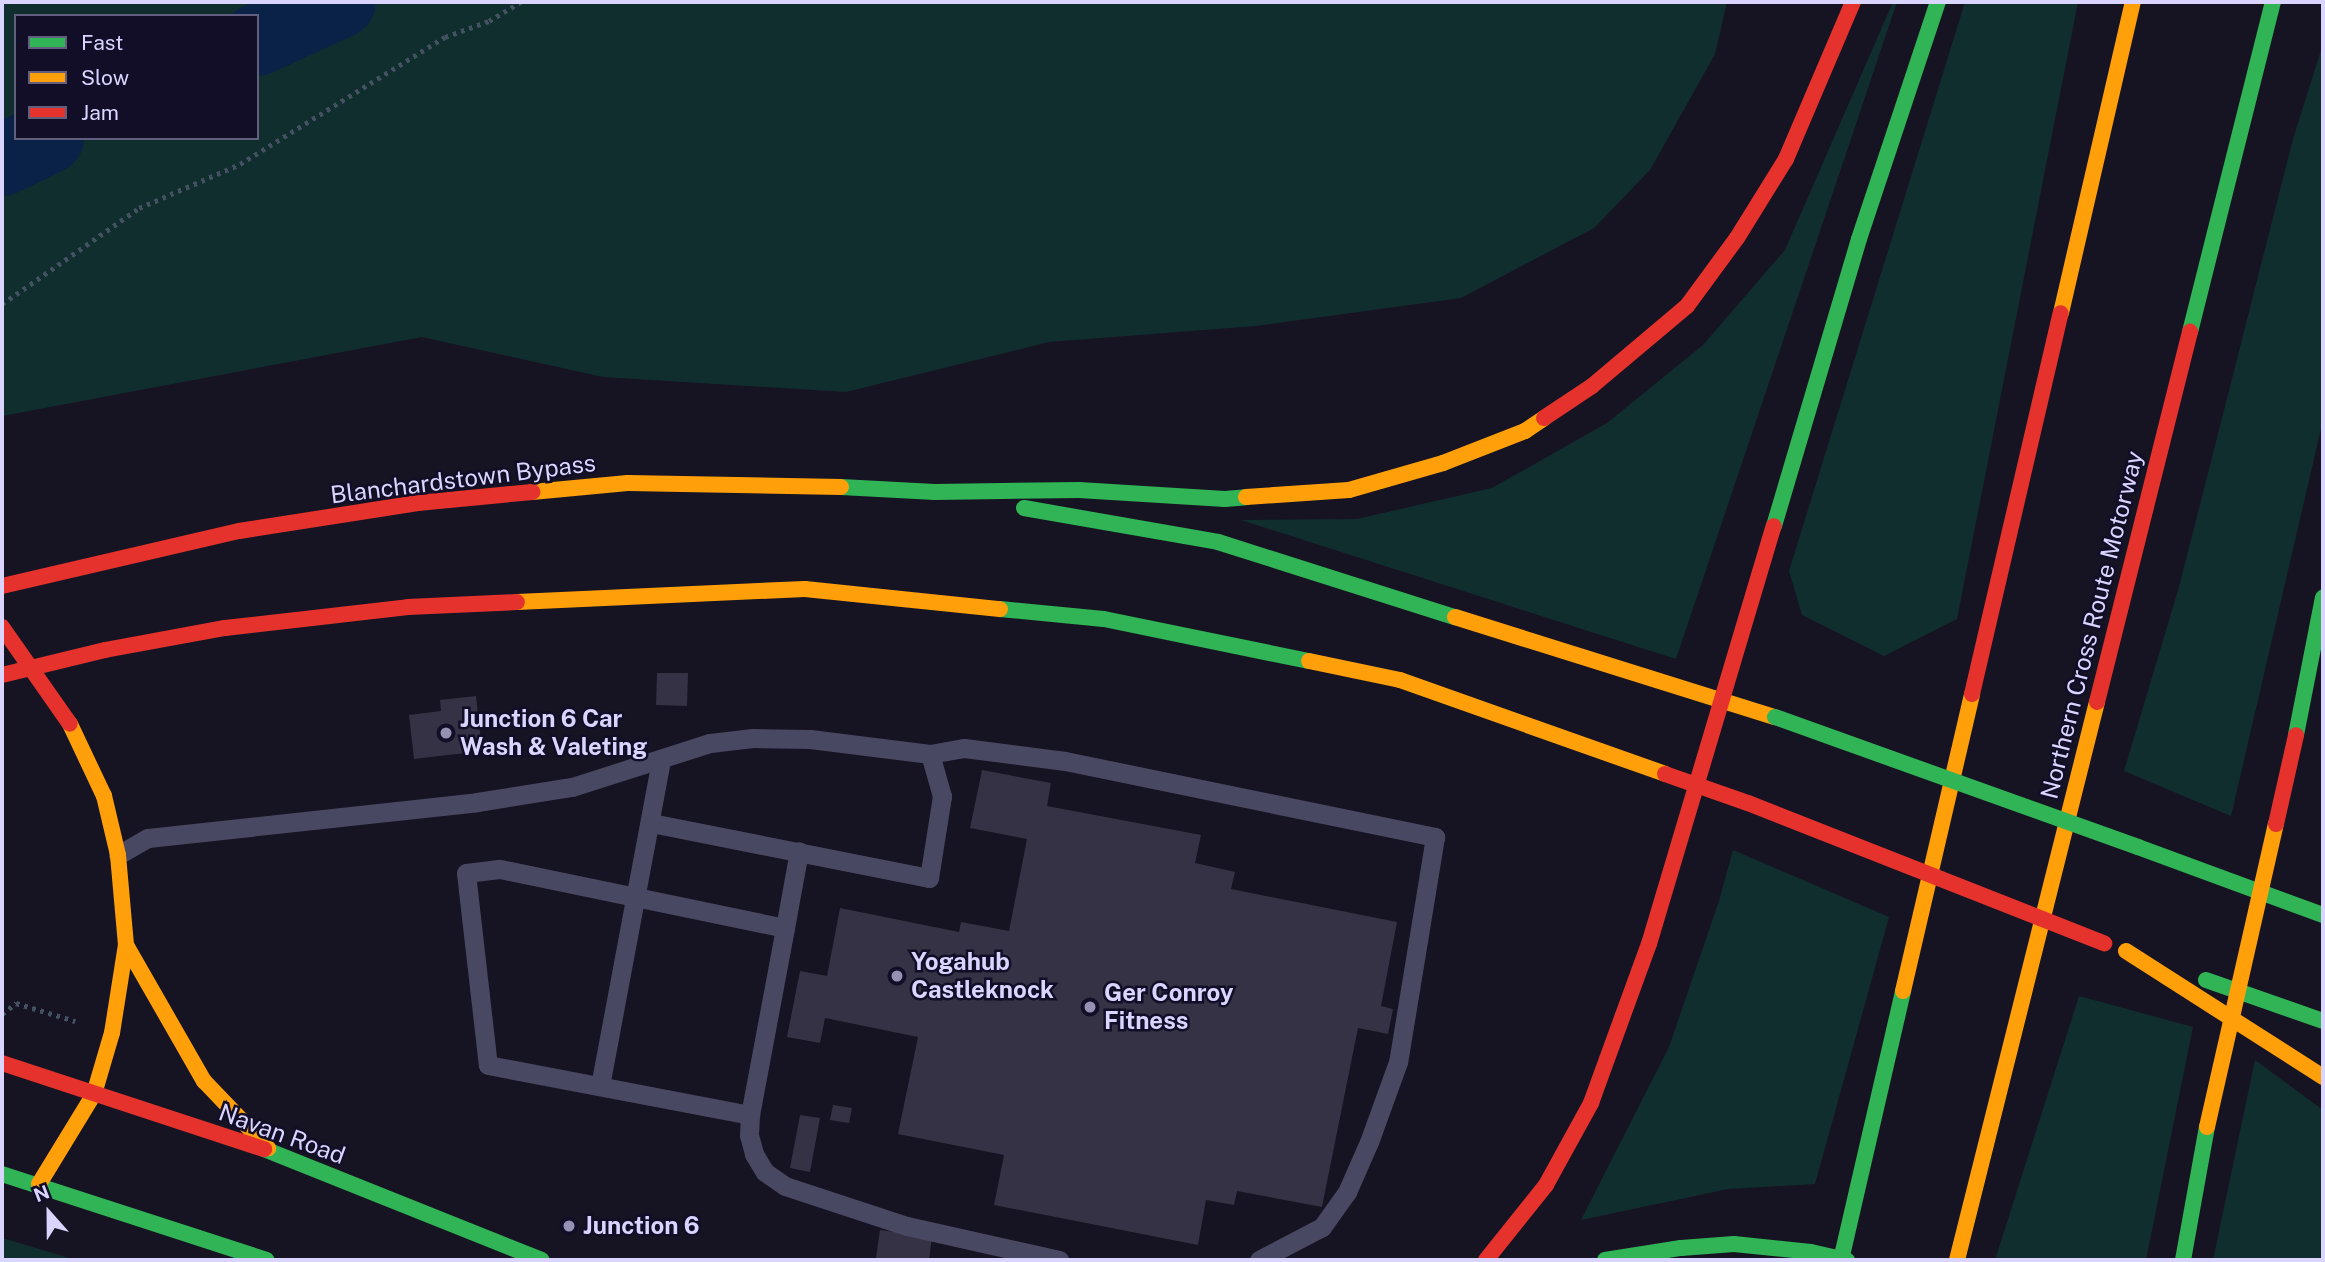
<!DOCTYPE html>
<style>
body{margin:0}
#map{position:relative;width:2325px;height:1262px;overflow:hidden;background:#161422;font-family:"Public Sans",sans-serif}
div>[style]{position:absolute}
.green>*{inset:0;background:#112e2f}
.river>*{height:72px;margin:-36px;padding:0 36px;transform-origin:36px;border-radius:36px;background:#0a2148}
.building>*{inset:0;background:#343244}
.path>*{height:4.5px;margin-top:-2.25px;transform-origin:0;background:repeating-linear-gradient(90deg,#435162 0 3.5px,transparent 0 8.5px)}
.lane>*{height:19px;margin:-9.5px;padding:0 9.5px;transform-origin:9.5px;border-radius:9.5px;background:#494863}
.fast>*{height:16px;margin:-8px;padding:0 8px;transform-origin:8px;border-radius:8px;background:#30b455}
.slow>*{height:16px;margin:-8px;padding:0 8px;transform-origin:8px;border-radius:8px;background:#ff9f0a}
.jam>*{height:16px;margin:-8px;padding:0 8px;transform-origin:8px;border-radius:8px;background:#e5322d}
.fast-bridge>*{height:16px;margin:-8px;padding:0 8px;transform-origin:8px;border-radius:8px;background:#30b455}
.slow-bridge>*{height:16px;margin:-8px;padding:0 8px;transform-origin:8px;border-radius:8px;background:#ff9f0a}
.jam-bridge>*{height:16px;margin:-8px;padding:0 8px;transform-origin:8px;border-radius:8px;background:#e5322d}
.dots>*{width:19px;height:19px;translate:-50% -50%;box-sizing:border-box;border:4px solid #120e28;border-radius:50%}
span{translate:-50% -50%;white-space:nowrap;text-align:center;line-height:1.15;-webkit-text-stroke:5px #120e28;paint-order:stroke}
.street-label{font-size:24px;color:#d9d5ff}
.poi-label{font-size:24px;color:#d9d5ff;font-weight:700}
.left{translate:0 -50%;text-align:left}
.frame{position:absolute;inset:0;border:4px solid #d9d5ff;pointer-events:none}
.legend{position:absolute;left:14px;top:14px;width:245px;height:126px;box-sizing:border-box;background:#120e28;border:2px solid #625e7e;margin:0;padding:9px 12px;list-style:none;font-size:21px;color:#d9d5ff}
.legend li{display:flex;align-items:center;gap:14px;height:35px}
.legend b{width:35px;border:2px solid #625e7e}
.north{position:absolute;left:14px;top:1178px;width:70px;height:70px;-webkit-text-stroke:5px #120e28;paint-order:stroke;rotate:339deg;font-size:19px;font-weight:700;line-height:28px;text-align:center;color:#d9d5ff}
.north::after{content:'';display:block;margin:auto;width:24px;height:32px;background:#d9d5ff;clip-path:polygon(50% 0,100% 100%,50% 72%,0 100%)}
</style>
<div id="map">
<div class="green">
<i style="clip-path:polygon(evenodd,2px 2px,1727px 2px,1715px 54px,1650px 170px,1594px 228px,1461px 298px,1255px 326px,1049px 342px,846px 392px,603px 377px,422px 337px,2px 416px,2px 2px,16px 16px,257px 16px,257px 138px,16px 138px,16px 16px)"></i>
<i style="clip-path:polygon(1893px 2px,1897px 2px,1676px 659px,1241px 520px,1357px 519px,1492px 488px,1607px 423px,1703px 345px,1785px 250px)"></i>
<i style="clip-path:polygon(1965px 2px,2078px 2px,1957px 619px,1884px 656px,1802px 615px,1789px 571px)"></i>
<i style="clip-path:polygon(2323px 44px,2323px 420px,2231px 816px,2124px 771px,2179px 587px,2293px 139px)"></i>
<i style="clip-path:polygon(1733px 850px,1889px 917px,1815px 1184px,1728px 1189px,1581px 1220px,1669px 1047px,1719px 901px)"></i>
<i style="clip-path:polygon(2079px 996px,2193px 1027px,2146px 1260px,1995px 1260px)"></i>
<i style="clip-path:polygon(2255px 1060px,2323px 1110px,2323px 1260px,2213px 1260px)"></i>
<i style="clip-path:polygon(2px 1238px,76px 1260px,2px 1260px)"></i>
</div>
<div class="river">
<i style="left:257px;top:40px;width:91px;rotate:-24.6deg"></i>
<i style="left:2px;top:160px;width:51px;rotate:-25.6deg"></i>
</div>
<div class="building">
<i style="clip-path:polygon(657px 673px,688px 673px,687px 706px,656px 705px)"></i>
<i style="clip-path:polygon(476px 696px,482px 751px,414px 759px,409px 715px,441px 711px,440px 700px)"></i>
<i style="clip-path:polygon(982px 770px,1051px 783px,1047px 806px,1201px 835px,1195px 863px,1235px 872px,1231px 889px,1397px 922px,1381px 1006px,1393px 1009px,1388px 1034px,1358px 1028px,1322px 1207px,1237px 1191px,1234px 1205px,1206px 1200px,1198px 1245px,994px 1205px,1004px 1155px,898px 1134px,918px 1037px,825px 1018px,820px 1043px,787px 1037px,800px 971px,827px 976px,840px 908px,959px 932px,961px 922px,1009px 931px,1027px 839px,970px 828px)"></i>
<i style="clip-path:polygon(833px 1105px,852px 1108px,849px 1123px,830px 1120px)"></i>
<i style="clip-path:polygon(800px 1115px,820px 1118px,810px 1172px,790px 1168px)"></i>
<i style="clip-path:polygon(880px 1230px,932px 1237px,929px 1260px,876px 1258px)"></i>
</div>
<div class="path">
<i style="left:2px;top:304px;width:167px;rotate:-35deg"></i>
<i style="left:139px;top:208px;width:110px;rotate:-23.5deg"></i>
<i style="left:240px;top:164px;width:241px;rotate:-31.8deg"></i>
<i style="left:445px;top:37px;width:47px;rotate:-20deg"></i>
<i style="left:489px;top:21px;width:37px;rotate:-31deg"></i>
<i style="left:2px;top:1014px;width:18px;rotate:-38deg"></i>
<i style="left:16px;top:1003px;width:62px;rotate:17deg"></i>
</div>
<div class="lane">
<i style="left:930px;top:754px;width:35px;rotate:-10deg"></i>
<i style="left:964px;top:748px;width:102px;rotate:7.3deg"></i>
<i style="left:1065px;top:761px;width:378px;rotate:11.6deg"></i>
<i style="left:1435px;top:837px;width:228px;rotate:99.3deg"></i>
<i style="left:1398px;top:1062px;width:85px;rotate:109.9deg"></i>
<i style="left:1369px;top:1142px;width:55px;rotate:113.7deg"></i>
<i style="left:1347px;top:1192px;width:43px;rotate:125.5deg"></i>
<i style="left:1322px;top:1227px;width:71px;rotate:152.4deg"></i>
<i style="left:118px;top:855px;width:34px;rotate:-30deg"></i>
<i style="left:148px;top:838px;width:331px;rotate:-6.2deg"></i>
<i style="left:477px;top:802px;width:96px;rotate:-9deg"></i>
<i style="left:572px;top:787px;width:145px;rotate:-17.7deg"></i>
<i style="left:710px;top:743px;width:43px;rotate:-6.6deg"></i>
<i style="left:753px;top:738px;width:57px;rotate:1deg"></i>
<i style="left:810px;top:739px;width:121px;rotate:7.1deg"></i>
<i style="left:930px;top:754px;width:44px;rotate:74.1deg"></i>
<i style="left:942px;top:796px;width:83px;rotate:99deg"></i>
<i style="left:929px;top:878px;width:283px;rotate:-168.8deg"></i>
<i style="left:785px;top:928px;width:292px;rotate:-168.3deg"></i>
<i style="left:499px;top:869px;width:33px;rotate:173deg"></i>
<i style="left:466px;top:873px;width:193px;rotate:83.5deg"></i>
<i style="left:488px;top:1065px;width:267px;rotate:10.8deg"></i>
<i style="left:750px;top:1115px;width:190px;rotate:-79.4deg"></i>
<i style="left:785px;top:928px;width:78px;rotate:-79.7deg"></i>
<i style="left:600px;top:1086px;width:333px;rotate:-79.4deg"></i>
<i style="left:750px;top:1115px;width:20px;rotate:93deg"></i>
<i style="left:749px;top:1135px;width:20px;rotate:75deg"></i>
<i style="left:754px;top:1154px;width:21px;rotate:59deg"></i>
<i style="left:765px;top:1172px;width:24px;rotate:35deg"></i>
<i style="left:785px;top:1186px;width:128px;rotate:18.2deg"></i>
<i style="left:907px;top:1226px;width:156px;rotate:12.6deg"></i>
</div>
<div class="fast">
<i style="left:2190px;top:332px;width:340px;rotate:-75.9deg"></i>
<i style="left:841px;top:487px;width:94px;rotate:3deg"></i>
<i style="left:935px;top:492px;width:144px;rotate:-0.8deg"></i>
<i style="left:1079px;top:490px;width:146px;rotate:3.5deg"></i>
<i style="left:1225px;top:499px;width:21px;rotate:-5deg"></i>
<i style="left:1024px;top:508px;width:197px;rotate:9.9deg"></i>
<i style="left:1218px;top:542px;width:249px;rotate:17.6deg"></i>
<i style="left:1774px;top:526px;width:299px;rotate:-73.5deg"></i>
<i style="left:1859px;top:239px;width:250px;rotate:-71.6deg"></i>
<i style="left:1000px;top:609px;width:104px;rotate:5.5deg"></i>
<i style="left:1104px;top:619px;width:209px;rotate:11.6deg"></i>
<i style="left:2296px;top:735px;width:140px;rotate:-78.9deg"></i>
<i style="left:2138px;top:847px;width:197px;rotate:20.2deg"></i>
<i style="left:2206px;top:980px;width:124px;rotate:19.3deg"></i>
<i style="left:264px;top:1149px;width:299px;rotate:21.8deg"></i>
<i style="left:2px;top:1174px;width:278px;rotate:18deg"></i>
<i style="left:1605px;top:1260px;width:77px;rotate:-9deg"></i>
<i style="left:1841px;top:1260px;width:276px;rotate:-77deg"></i>
<i style="left:2183px;top:1260px;width:135px;rotate:-79.8deg"></i>
</div>
<div class="slow">
<i style="left:2061px;top:313px;width:319px;rotate:-77deg"></i>
<i style="left:532px;top:492px;width:96px;rotate:-5.4deg"></i>
<i style="left:628px;top:483px;width:213px;rotate:1.1deg"></i>
<i style="left:1246px;top:497px;width:103px;rotate:-3.9deg"></i>
<i style="left:1349px;top:490px;width:98px;rotate:-16deg"></i>
<i style="left:1443px;top:463px;width:88px;rotate:-21.3deg"></i>
<i style="left:1525px;top:431px;width:23px;rotate:-34deg"></i>
<i style="left:517px;top:602px;width:288px;rotate:-2.6deg"></i>
<i style="left:805px;top:589px;width:196px;rotate:5.9deg"></i>
<i style="left:1455px;top:617px;width:335px;rotate:17.4deg"></i>
<i style="left:1309px;top:661px;width:93px;rotate:11.8deg"></i>
<i style="left:1400px;top:680px;width:281px;rotate:19.5deg"></i>
<i style="left:126px;top:945px;width:157px;rotate:60.2deg"></i>
<i style="left:204px;top:1081px;width:93px;rotate:46.3deg"></i>
<i style="left:2126px;top:951px;width:234px;rotate:32.6deg"></i>
<i style="left:1903px;top:991px;width:305px;rotate:-76.9deg"></i>
<i style="left:39px;top:1184px;width:105px;rotate:-58.6deg"></i>
<i style="left:94px;top:1094px;width:64px;rotate:-73.6deg"></i>
<i style="left:112px;top:1033px;width:89px;rotate:-81deg"></i>
<i style="left:126px;top:945px;width:90px;rotate:-95.1deg"></i>
<i style="left:118px;top:855px;width:61px;rotate:-103.3deg"></i>
<i style="left:104px;top:796px;width:80px;rotate:-115.3deg"></i>
<i style="left:1957px;top:1260px;width:575px;rotate:-75.92deg"></i>
</div>
<div class="jam">
<i style="left:1544px;top:418px;width:58px;rotate:-33.7deg"></i>
<i style="left:1592px;top:386px;width:124px;rotate:-40.1deg"></i>
<i style="left:1687px;top:306px;width:84px;rotate:-53.7deg"></i>
<i style="left:1737px;top:238px;width:93px;rotate:-58.2deg"></i>
<i style="left:1786px;top:159px;width:171px;rotate:-66.9deg"></i>
<i style="left:2px;top:586px;width:243px;rotate:-13.1deg"></i>
<i style="left:239px;top:531px;width:181px;rotate:-8.9deg"></i>
<i style="left:418px;top:503px;width:115px;rotate:-5.5deg"></i>
<i style="left:2px;top:675px;width:106px;rotate:-13.6deg"></i>
<i style="left:105px;top:650px;width:122px;rotate:-10.4deg"></i>
<i style="left:225px;top:628px;width:184px;rotate:-6.5deg"></i>
<i style="left:408px;top:607px;width:109px;rotate:-2.6deg"></i>
<i style="left:1972px;top:694px;width:391px;rotate:-76.9deg"></i>
<i style="left:2097px;top:702px;width:382px;rotate:-75.9deg"></i>
<i style="left:1665px;top:774px;width:88px;rotate:19.3deg"></i>
<i style="left:2px;top:1063px;width:276px;rotate:18.2deg"></i>
<i style="left:1486px;top:1260px;width:96px;rotate:-51.3deg"></i>
<i style="left:1546px;top:1185px;width:94px;rotate:-61.2deg"></i>
<i style="left:1591px;top:1103px;width:169px;rotate:-70deg"></i>
</div>
<div class="fast-bridge">
<i style="left:1775px;top:717px;width:386px;rotate:19.7deg"></i>
<i style="left:1681px;top:1248px;width:53px;rotate:-4.3deg"></i>
<i style="left:1734px;top:1244px;width:77px;rotate:5.9deg"></i>
<i style="left:1811px;top:1252px;width:37px;rotate:13deg"></i>
</div>
<div class="slow-bridge">
<i style="left:2207px;top:1127px;width:311px;rotate:-77.2deg"></i>
</div>
<div class="jam-bridge">
<i style="left:2px;top:627px;width:118px;rotate:55deg"></i>
<i style="left:1748px;top:803px;width:383px;rotate:21.5deg"></i>
<i style="left:2276px;top:824px;width:91px;rotate:-77.3deg"></i>
<i style="left:1649px;top:944px;width:436px;rotate:-73.4deg"></i>
</div>
<div class="dots">
<i style="left:446px;top:733px;background:#9591b2"></i>
<i style="left:897px;top:976px;background:#9591b2"></i>
<i style="left:1090px;top:1007px;background:#9591b2"></i>
<i style="left:569px;top:1226px;background:#9591b2"></i>
</div>
<div class="street-label">
<span style="left:463px;top:479px;rotate:-7deg">Blanchardstown Bypass</span>
<span style="left:2092px;top:625px;rotate:-76deg">Northern Cross Route Motorway</span>
<span style="left:282px;top:1134px;rotate:20deg">Navan Road</span>
</div>
<div class="poi-label">
<span class="left" style="left:460px;top:733px">Junction 6 Car<br>Wash &amp; Valeting</span>
<span class="left" style="left:911px;top:976px">Yogahub<br>Castleknock</span>
<span class="left" style="left:1104px;top:1007px">Ger Conroy<br>Fitness</span>
<span class="left" style="left:583px;top:1226px">Junction 6</span>
</div>
<div class="frame"></div>
<ul class="legend">
<li><b style="height:9px;background:#30b455"></b>Fast</li>
<li><b style="height:9px;background:#ff9f0a"></b>Slow</li>
<li><b style="height:9px;background:#e5322d"></b>Jam</li>
</ul>
<div class="north">N</div>
</div>
